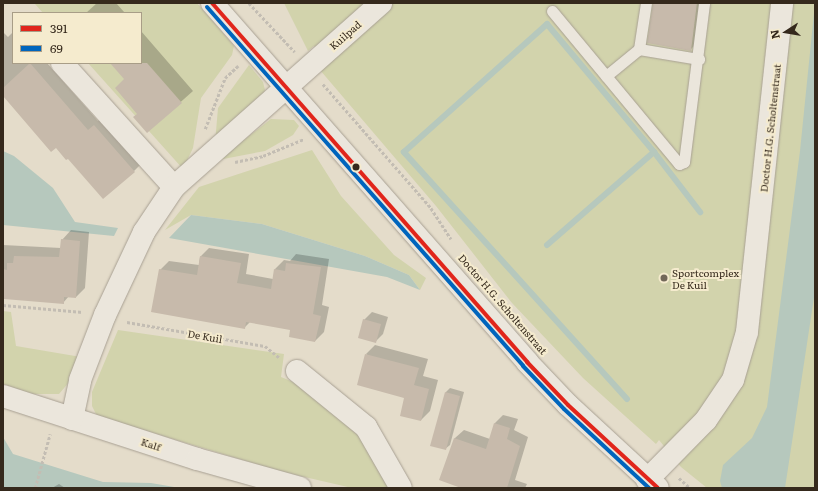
<!DOCTYPE html>
<style>
body{margin:0}
#map{position:relative;width:818px;height:491px;overflow:hidden;background:#e4dcca;font-family:Literata,serif}
div>[style]{position:absolute}
.green>*{inset:0;background:#d2d3ac}
.water>*{inset:0;background:#b6c8bd}
.shadow>*{inset:0;background:#0003}
.stream>*{height:6px;margin:-3px;padding:0 3px;transform-origin:3px;border-radius:3px;background:#b6c8bd}
.building>*{inset:0;background:#c7baab}
.path>*{height:2.5px;margin-top:-1.25px;transform-origin:0;background:repeating-linear-gradient(90deg,#c3bdb3 0 3px,transparent 0 5px)}
.roads{filter:drop-shadow(0 0 1px #a8a093) drop-shadow(0 0 1px #a8a093)}
.lane>*{height:11px;margin:-5.5px;padding:0 5.5px;transform-origin:5.5px;border-radius:5.5px;background:#ebe6dc}
.street>*{height:22px;margin:-11px;padding:0 11px;transform-origin:11px;border-radius:11px;background:#ebe6dc}
.secondary>*{height:22px;margin:-11px;padding:0 11px;transform-origin:11px;border-radius:11px;background:#ebe6dc}
.bus-1>*{height:4px;margin:-2px;padding:0 2px;transform-origin:2px;border-radius:2px;background:#e1251b}
.bus-2>*{height:4px;margin:-2px;padding:0 2px;transform-origin:2px;border-radius:2px;background:#0065bd}
.dots>*{width:11px;height:11px;translate:-50% -50%;box-sizing:border-box;border:2px solid #f5ebce;border-radius:50%}
span{translate:-50% -50%;white-space:nowrap;text-align:center;line-height:1.15;-webkit-text-stroke:4px #f5ebce;paint-order:stroke}
.street-label{font-size:10px;color:#35291c}
.poi-label{font-size:10px;color:#35291c}
.left{translate:0 -50%;text-align:left}
.frame{position:absolute;inset:0;border:4px solid #35291c;pointer-events:none}
.legend{position:absolute;left:12px;top:12px;width:130px;height:52px;box-sizing:border-box;background:#f5ebce;border:1px solid #a89d87;margin:0;padding:5px 7px;list-style:none;font-size:12px;color:#35291c}
.legend li{display:flex;align-items:center;gap:8px;height:20px}
.legend b{width:20px;border:1px solid #a89d87}
.north{position:absolute;left:766px;top:12px;width:40px;height:40px;-webkit-text-stroke:3px #f5ebce;paint-order:stroke;rotate:258deg;font-size:11px;font-weight:700;line-height:16px;text-align:center;color:#35291c}
.north::after{content:'';display:block;margin:auto;width:14px;height:18px;background:#35291c;clip-path:polygon(50% 0,100% 100%,50% 72%,0 100%)}
</style>
<div id="map">
<div class="green">
<i style="clip-path:polygon(197px 3px,234px 46px,232px 55px,201px 98px,193px 148px,183px 169px,88px 63px,141px 63px,141px 13px,43px 13px,35px 4px)"></i>
<i style="clip-path:polygon(284px 3px,815px 3px,815px 488px,707px 488px,681px 467px,659px 440px,656px 444px,583px 378px,512px 303px,436px 206px,320px 70px,327px 64px,314px 46px,308px 51px)"></i>
<i style="clip-path:polygon(249px 65px,263px 82px,265px 90px,262px 99px,215px 143px,218px 108px)"></i>
<i style="clip-path:polygon(271px 119px,294px 120px,299px 126px,293px 135px,265px 151px,218px 160px)"></i>
<i style="clip-path:polygon(312px 150px,341px 196px,394px 255px,426px 278px,420px 290px,409px 275px,365px 256px,262px 224px,191px 215px,165px 230px,199px 187px)"></i>
<i style="clip-path:polygon(3px 311px,11px 312px,16px 346px,81px 357px,70px 381px,59px 394px,31px 394px,3px 384px)"></i>
<i style="clip-path:polygon(118px 330px,284px 354px,281px 377px,303px 386px,355px 423px,396px 488px,352px 488px,279px 471px,97px 416px,92px 406px,92px 392px)"></i>
</div>
<div class="water">
<i style="clip-path:polygon(815px 3px,815px 291px,785px 488px,722px 488px,720px 481px,723px 465px,752px 438px,767px 407px,800px 151px)"></i>
<i style="clip-path:polygon(3px 151px,14px 156px,53px 188px,75px 222px,118px 228px,114px 236px,3px 225px)"></i>
<i style="clip-path:polygon(191px 215px,262px 224px,365px 256px,409px 275px,420px 290px,387px 277px,169px 238px)"></i>
<i style="clip-path:polygon(3px 437px,13px 454px,103px 482px,151px 483px,180px 488px,3px 488px)"></i>
</div>
<div class="shadow">
<i style="clip-path:polygon(97px 3px,116px 3px,125px 13px,86px 13px)"></i>
<i style="clip-path:polygon(654px 3px,710px 3px,706px 34px,691px 49px)"></i>
<i style="clip-path:polygon(141px 31px,193px 91px,147px 132px,125px 79px,112px 63px,141px 63px)"></i>
<i style="clip-path:polygon(3px 32px,8px 37px,13px 32px,13px 63px,47px 63px,98px 121px,104px 116px,143px 162px,134px 171px,68px 157px,56px 146px,3px 94px)"></i>
<i style="clip-path:polygon(71px 230px,89px 232px,85px 288px,76px 297px,69px 296px,63px 303px,3px 298px,3px 245px,61px 248px,62px 240px)"></i>
<i style="clip-path:polygon(209px 248px,249px 254px,246px 274px,273px 279px,275px 269px,284px 260px,290px 261px,296px 254px,329px 259px,322px 305px,329px 307px,324px 332px,315px 341px,292px 329px,250px 322px,244px 328px,160px 270px,169px 261px,199px 265px,200px 257px)"></i>
<i style="clip-path:polygon(372px 312px,388px 317px,383px 334px,375px 342px,364px 320px)"></i>
<i style="clip-path:polygon(375px 345px,428px 359px,423px 376px,438px 380px,430px 411px,421px 420px,405px 397px,366px 354px)"></i>
<i style="clip-path:polygon(450px 388px,464px 392px,450px 445px,445px 449px,446px 392px)"></i>
<i style="clip-path:polygon(503px 415px,518px 419px,514px 430px,528px 437px,515px 480px,527px 484px,525px 488px,464px 488px,441px 480px,455px 438px,464px 430px,490px 439px,495px 423px)"></i>
<i style="clip-path:polygon(59px 484px,65px 488px,52px 488px)"></i>
</div>
<div class="stream">
<i style="left:547px;top:245px;width:142px;rotate:-41deg"></i>
<i style="left:654px;top:152px;width:76px;rotate:52.5deg"></i>
<i style="left:627px;top:399px;width:333px;rotate:-132.1deg"></i>
<i style="left:404px;top:152px;width:192px;rotate:-41.8deg"></i>
<i style="left:547px;top:24px;width:167px;rotate:50.1deg"></i>
</div>
<div class="building">
<i style="clip-path:polygon(653px 3px,697px 3px,691px 51px,647px 43px)"></i>
<i style="clip-path:polygon(30px 63px,88px 130px,94px 125px,135px 172px,103px 199px,68px 159px,66px 160px,56px 148px,51px 152px,3px 96px,3px 88px)"></i>
<i style="clip-path:polygon(110px 63px,147px 63px,182px 103px,147px 133px,133px 117px,137px 114px,115px 88px,124px 79px)"></i>
<i style="clip-path:polygon(61px 239px,80px 241px,76px 298px,64px 297px,64px 304px,4px 299px,3px 269px,7px 270px,7px 263px,13px 263px,14px 256px,59px 257px)"></i>
<i style="clip-path:polygon(200px 256px,241px 263px,237px 283px,271px 289px,274px 269px,285px 271px,286px 263px,321px 267px,313px 314px,321px 316px,315px 342px,289px 337px,290px 330px,246px 322px,245px 329px,151px 312px,159px 269px,197px 275px)"></i>
<i style="clip-path:polygon(363px 319px,381px 324px,376px 343px,358px 338px)"></i>
<i style="clip-path:polygon(365px 354px,419px 368px,414px 385px,429px 389px,421px 421px,400px 416px,404px 398px,357px 385px)"></i>
<i style="clip-path:polygon(445px 392px,460px 396px,446px 450px,430px 446px)"></i>
<i style="clip-path:polygon(494px 423px,510px 428px,507px 439px,520px 446px,507px 488px,461px 488px,439px 480px,454px 438px,486px 449px)"></i>
</div>
<div class="path">
<i style="left:249px;top:3px;width:67px;rotate:46.8deg"></i>
<i style="left:323px;top:84px;width:164px;rotate:48.9deg"></i>
<i style="left:431px;top:208px;width:37px;rotate:57deg"></i>
<i style="left:205px;top:129px;width:55px;rotate:-68.6deg"></i>
<i style="left:225px;top:78px;width:18px;rotate:-43deg"></i>
<i style="left:235px;top:162px;width:29px;rotate:-12deg"></i>
<i style="left:263px;top:156px;width:44px;rotate:-22.5deg"></i>
<i style="left:3px;top:305px;width:80px;rotate:5deg"></i>
<i style="left:127px;top:322px;width:140px;rotate:9.9deg"></i>
<i style="left:265px;top:346px;width:19px;rotate:39deg"></i>
<i style="left:679px;top:478px;width:15px;rotate:42deg"></i>
<i style="left:35px;top:488px;width:56px;rotate:-74.5deg"></i>
</div>
<div class="roads">
<div class="lane">
<i style="left:646px;top:3px;width:47px;rotate:98.7deg"></i>
<i style="left:639px;top:49px;width:61px;rotate:9.5deg"></i>
<i style="left:552px;top:11px;width:199px;rotate:50.3deg"></i>
<i style="left:679px;top:164px;width:5px;rotate:-22deg"></i>
<i style="left:684px;top:162px;width:160px;rotate:-82.8deg"></i>
<i style="left:606px;top:76px;width:43px;rotate:-39.3deg"></i>
</div>
<div class="street">
<i style="left:62px;top:63px;width:167px;rotate:47.9deg"></i>
<i style="left:297px;top:371px;width:89px;rotate:39.1deg"></i>
<i style="left:366px;top:427px;width:70px;rotate:60.2deg"></i>
<i style="left:3px;top:396px;width:204px;rotate:18deg"></i>
<i style="left:197px;top:459px;width:107px;rotate:15.7deg"></i>
<i style="left:72px;top:419px;width:40px;rotate:-78deg"></i>
<i style="left:80px;top:380px;width:70px;rotate:-69deg"></i>
<i style="left:105px;top:315px;width:92px;rotate:-64.8deg"></i>
<i style="left:144px;top:232px;width:54px;rotate:-56.3deg"></i>
<i style="left:174px;top:187px;width:277px;rotate:-41.6deg"></i>
<i style="left:647px;top:480px;width:84px;rotate:-45.5deg"></i>
<i style="left:706px;top:420px;width:48px;rotate:-56deg"></i>
<i style="left:733px;top:380px;width:50px;rotate:-73.7deg"></i>
<i style="left:747px;top:332px;width:331px;rotate:-83.9deg"></i>
</div>
<div class="secondary">
<i style="left:212px;top:3px;width:478px;rotate:48.7deg"></i>
<i style="left:527px;top:362px;width:59px;rotate:46.4deg"></i>
<i style="left:568px;top:405px;width:122px;rotate:42.7deg"></i>
</div>
</div>
<div class="bus-1">
<i style="left:212px;top:3px;width:478px;rotate:48.7deg"></i>
<i style="left:527px;top:362px;width:59px;rotate:46.4deg"></i>
<i style="left:568px;top:405px;width:122px;rotate:42.7deg"></i>
</div>
<div class="bus-2">
<i style="left:207px;top:7px;width:478px;rotate:48.6deg"></i>
<i style="left:523px;top:366px;width:59px;rotate:46.4deg"></i>
<i style="left:564px;top:409px;width:116px;rotate:42.9deg"></i>
</div>
<div class="dots">
<i style="left:356px;top:167px;background:#35291c"></i>
<i style="left:664px;top:278px;background:#726859"></i>
</div>
<div class="street-label">
<span style="left:345px;top:35px;rotate:-41deg">Kuilpad</span>
<span style="left:770px;top:128px;rotate:-84deg">Doctor H.G. Scholtenstraat</span>
<span style="left:503px;top:304px;rotate:49deg">Doctor H.G. Scholtenstraat</span>
<span style="left:205px;top:336px;rotate:10deg">De Kuil</span>
<span style="left:151px;top:444px;rotate:18deg">Kalf</span>
</div>
<div class="poi-label">
<span class="left" style="left:672px;top:278px">Sportcomplex<br>De Kuil</span>
</div>
<div class="frame"></div>
<ul class="legend">
<li><b style="height:5px;background:#e1251b"></b>391</li>
<li><b style="height:5px;background:#0065bd"></b>69</li>
</ul>
<div class="north">N</div>
</div>
